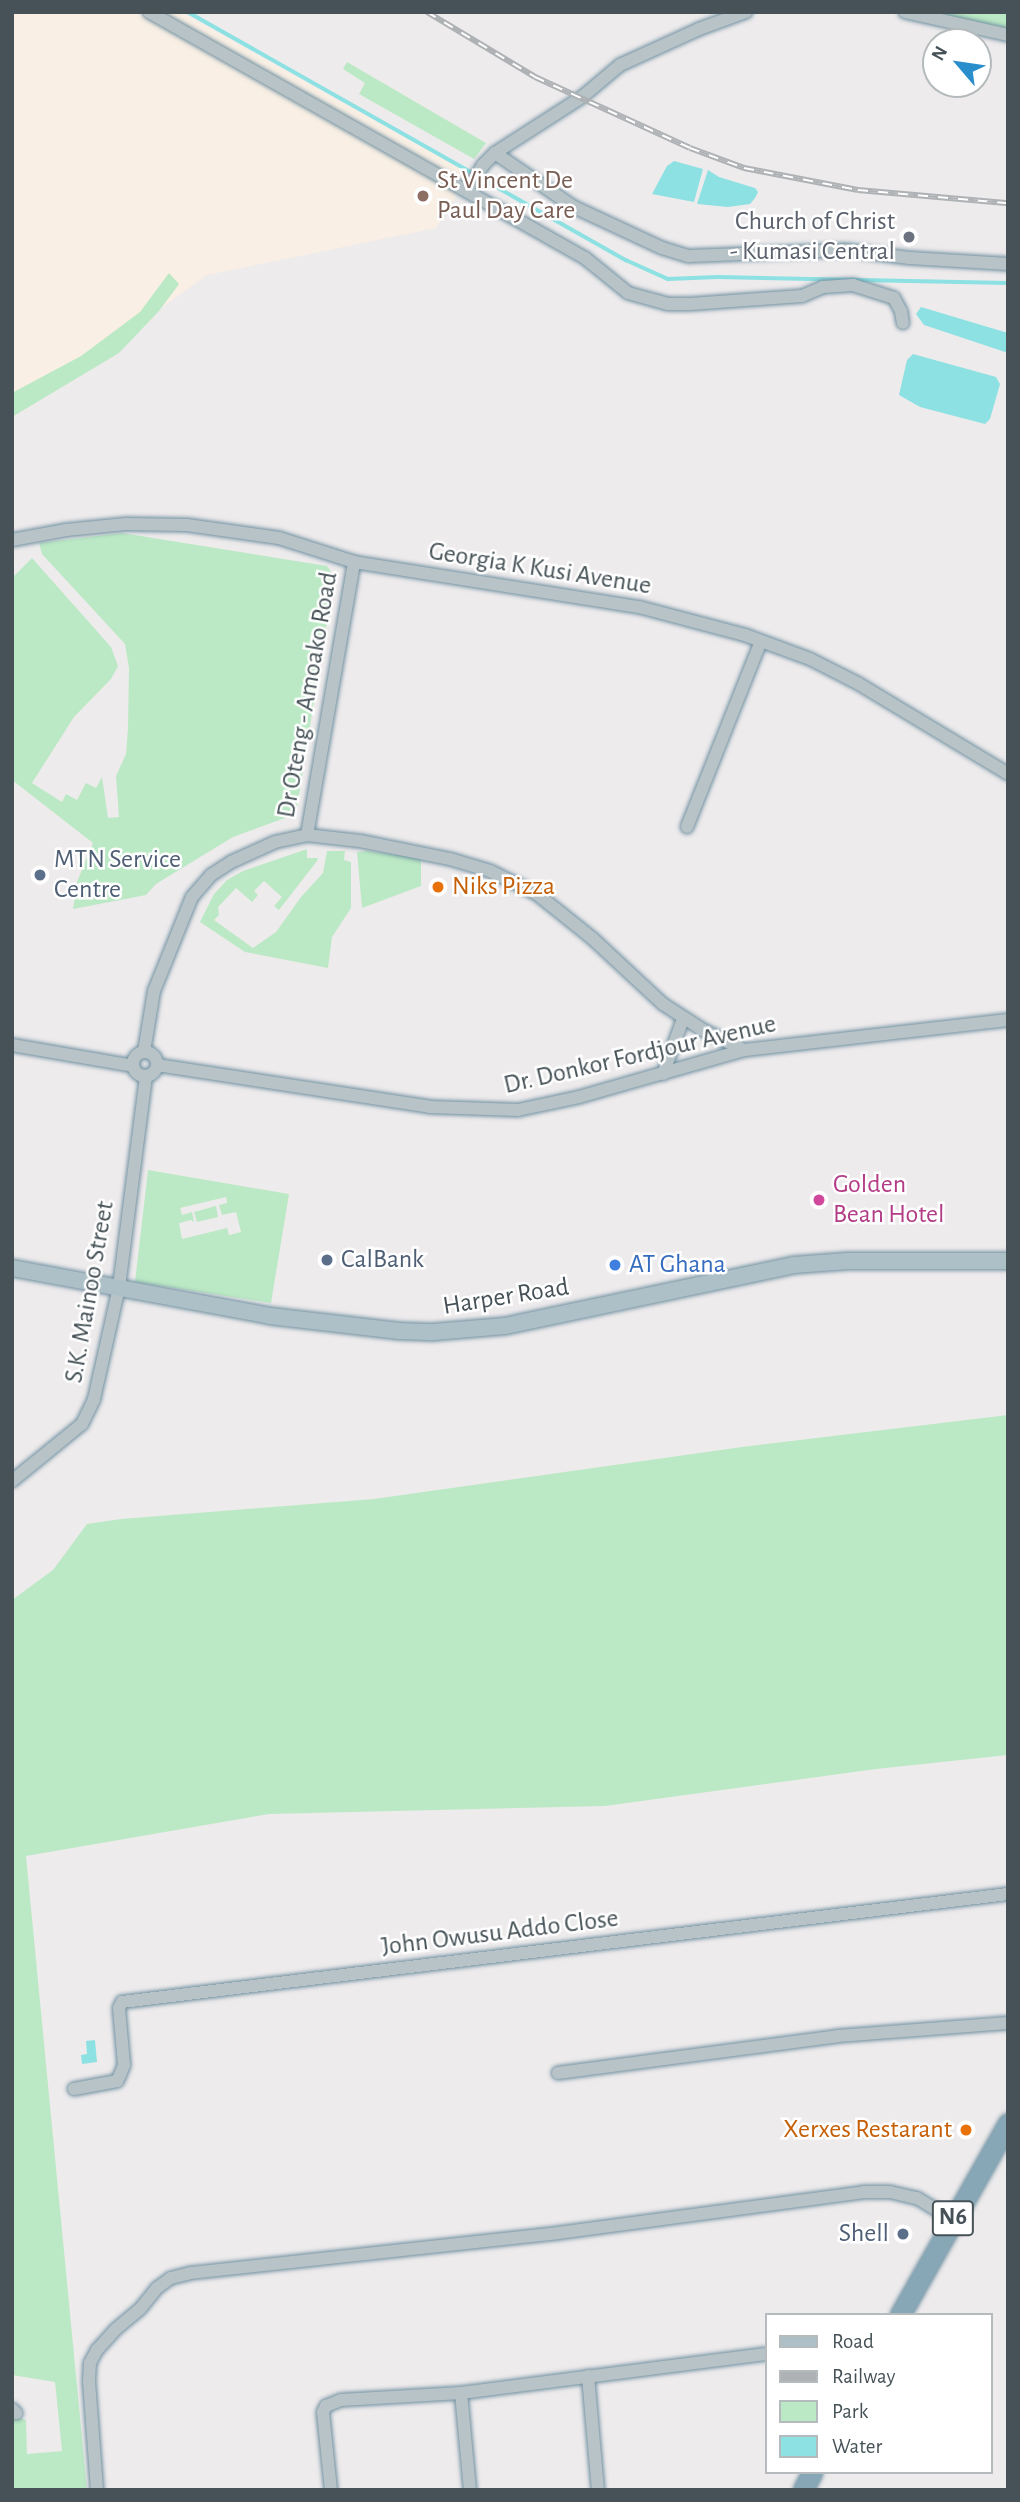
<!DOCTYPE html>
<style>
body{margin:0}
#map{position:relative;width:1020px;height:2502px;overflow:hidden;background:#eeebec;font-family:"Alegreya Sans",sans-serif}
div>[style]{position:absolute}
.commercial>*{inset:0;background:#f9efe4}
.green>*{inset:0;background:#bce9c5}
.water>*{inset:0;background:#8de1e2}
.stream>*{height:3.5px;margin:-1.75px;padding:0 1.75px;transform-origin:1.75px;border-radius:1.75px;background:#8de1e2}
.roads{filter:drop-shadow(0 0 2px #7292a2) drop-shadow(0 0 2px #7292a2)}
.minor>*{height:12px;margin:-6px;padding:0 6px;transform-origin:6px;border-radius:6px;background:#b8c3c7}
.minor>.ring{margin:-6px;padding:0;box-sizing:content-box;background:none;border:12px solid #b8c3c7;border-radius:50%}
.major>*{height:16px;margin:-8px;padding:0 8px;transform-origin:8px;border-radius:8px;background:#adc0c8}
.highway>*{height:19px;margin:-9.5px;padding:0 9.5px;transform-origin:9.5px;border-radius:9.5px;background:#87a7b6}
.rail>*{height:6px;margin-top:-3px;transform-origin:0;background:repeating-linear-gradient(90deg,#fff 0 10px,#aeb2b5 0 20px);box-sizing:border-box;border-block:2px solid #aeb2b5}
.dots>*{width:19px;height:19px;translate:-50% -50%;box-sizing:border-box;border:4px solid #fff;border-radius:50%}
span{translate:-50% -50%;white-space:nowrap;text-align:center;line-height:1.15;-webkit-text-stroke:5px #fff;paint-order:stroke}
.shield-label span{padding:2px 5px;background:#fff;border:2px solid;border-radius:5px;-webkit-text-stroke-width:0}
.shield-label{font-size:24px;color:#465257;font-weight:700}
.education-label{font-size:26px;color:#785e54}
.left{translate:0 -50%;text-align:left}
.worship-label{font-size:26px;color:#5b616d}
.right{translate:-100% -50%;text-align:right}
.street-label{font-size:26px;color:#465257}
.service-label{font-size:26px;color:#4e5e75}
.food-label{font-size:26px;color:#c56008}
.hotel-label{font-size:26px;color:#b23c85}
.shop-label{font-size:26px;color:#366cbe}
.frame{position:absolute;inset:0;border:14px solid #465257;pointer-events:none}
.legend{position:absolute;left:765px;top:2313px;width:228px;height:161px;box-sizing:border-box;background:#fff;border:2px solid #b5babc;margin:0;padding:9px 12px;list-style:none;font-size:21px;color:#465257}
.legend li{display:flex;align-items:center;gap:14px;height:35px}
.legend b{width:35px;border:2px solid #b5babc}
.north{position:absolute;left:922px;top:28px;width:70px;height:70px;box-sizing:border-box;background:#fff;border:2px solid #b5babc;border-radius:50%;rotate:299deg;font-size:19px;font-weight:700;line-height:28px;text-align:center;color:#465257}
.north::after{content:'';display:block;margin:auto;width:24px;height:32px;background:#298ecb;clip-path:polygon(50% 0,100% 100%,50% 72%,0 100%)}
</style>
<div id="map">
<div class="commercial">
<i style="clip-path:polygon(12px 12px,181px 12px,470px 174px,436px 228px,207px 275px,46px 391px,12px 403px)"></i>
</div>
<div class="green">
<i style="clip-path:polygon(921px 12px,1008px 12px,1008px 31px)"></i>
<i style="clip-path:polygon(347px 62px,486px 143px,474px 159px,359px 94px,365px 83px,343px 69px)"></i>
<i style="clip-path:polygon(169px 273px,179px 284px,159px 311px,119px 353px,12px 417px,12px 393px,81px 356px,140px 312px)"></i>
<i style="clip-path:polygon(122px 533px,327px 566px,334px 576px,296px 814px,233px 837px,156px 884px,146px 895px,73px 909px,77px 882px,93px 843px,12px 780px,12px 578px,32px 558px,111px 647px,118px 666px,111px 679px,74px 717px,32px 783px,62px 802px,66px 794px,77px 800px,86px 783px,96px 788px,102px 777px,108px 818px,119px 817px,116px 776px,126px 754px,128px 728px,129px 668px,125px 644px,42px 554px,39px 543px)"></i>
<i style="clip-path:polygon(307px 849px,307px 858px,318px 858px,317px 861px,279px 910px,274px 906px,282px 897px,264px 881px,254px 891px,258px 895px,252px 902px,236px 888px,218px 907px,219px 915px,214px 920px,253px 948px,276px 932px,301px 897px,323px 873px,327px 851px,345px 851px,344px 860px,351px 862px,351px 908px,332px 937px,328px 968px,245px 952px,200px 922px,214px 894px,227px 880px,243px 871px)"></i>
<i style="clip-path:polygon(367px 851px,421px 858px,421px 886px,362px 908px,357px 852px)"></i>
<i style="clip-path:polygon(evenodd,148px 1170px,289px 1194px,271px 1303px,135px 1282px,148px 1170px,226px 1197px,227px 1203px,219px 1205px,222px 1215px,236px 1212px,241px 1232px,229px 1235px,227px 1228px,182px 1239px,179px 1223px,191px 1220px,194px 1222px,192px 1212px,182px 1215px,180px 1208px,226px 1197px)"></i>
<i style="clip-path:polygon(216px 1206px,218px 1217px,197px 1222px,194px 1212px)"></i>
<i style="clip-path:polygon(1008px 1415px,1008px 1755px,876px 1769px,605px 1806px,269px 1814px,26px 1856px,87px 2490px,12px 2490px,12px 2416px,26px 2420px,27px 2454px,62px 2451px,55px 2382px,12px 2375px,12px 1600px,53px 1570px,87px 1524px,121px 1519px,374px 1499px,742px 1447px)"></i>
</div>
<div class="water">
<i style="clip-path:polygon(674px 161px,703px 169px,694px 202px,652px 194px,667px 166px)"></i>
<i style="clip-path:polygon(708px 170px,719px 177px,755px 188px,758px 192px,755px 198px,750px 204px,728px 207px,697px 204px)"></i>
<i style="clip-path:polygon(921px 307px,1008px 333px,1008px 353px,924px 325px,916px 314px)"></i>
<i style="clip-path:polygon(913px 354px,996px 377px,1000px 384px,990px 419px,985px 424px,920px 407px,899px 395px,907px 360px)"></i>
<i style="clip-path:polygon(95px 2040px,97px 2062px,82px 2064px,81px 2055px,87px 2054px,86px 2041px)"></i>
</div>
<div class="stream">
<i style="left:188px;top:12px;width:327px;rotate:29.5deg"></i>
<i style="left:479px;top:177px;width:169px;rotate:29.5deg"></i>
<i style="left:626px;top:260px;width:46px;rotate:24.3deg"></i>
<i style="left:668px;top:279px;width:49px;rotate:-2.3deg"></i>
<i style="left:717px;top:277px;width:291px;rotate:1.2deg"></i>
</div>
<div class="roads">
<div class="minor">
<i style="left:149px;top:12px;width:501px;rotate:29.43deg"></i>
<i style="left:585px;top:258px;width:55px;rotate:39.1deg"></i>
<i style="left:628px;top:293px;width:41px;rotate:15.4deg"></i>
<i style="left:668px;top:304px;width:22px"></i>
<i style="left:690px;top:304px;width:112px;rotate:-4.1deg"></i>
<i style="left:802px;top:296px;width:23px;rotate:-23deg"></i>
<i style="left:823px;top:287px;width:30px;rotate:-4deg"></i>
<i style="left:853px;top:285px;width:43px;rotate:17.6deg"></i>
<i style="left:894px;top:298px;width:15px;rotate:62deg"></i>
<i style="left:901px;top:311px;width:12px;rotate:81deg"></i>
<i style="left:905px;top:12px;width:106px;rotate:12.6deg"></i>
<i style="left:495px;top:153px;width:96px;rotate:34.4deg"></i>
<i style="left:574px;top:207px;width:97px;rotate:25deg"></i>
<i style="left:662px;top:248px;width:28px;rotate:17deg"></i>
<i style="left:689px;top:256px;width:156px;rotate:-2.2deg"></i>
<i style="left:845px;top:250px;width:65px;rotate:7deg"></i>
<i style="left:910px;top:258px;width:98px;rotate:3.5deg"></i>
<i style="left:467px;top:190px;width:30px;rotate:-57deg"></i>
<i style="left:483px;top:165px;width:17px;rotate:-45deg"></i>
<i style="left:495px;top:153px;width:103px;rotate:-32.8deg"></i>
<i style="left:582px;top:97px;width:50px;rotate:-40.1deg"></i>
<i style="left:620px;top:65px;width:87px;rotate:-24.5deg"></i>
<i style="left:699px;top:29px;width:50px;rotate:-19.9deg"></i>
<i style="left:12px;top:540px;width:55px;rotate:-10.5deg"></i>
<i style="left:66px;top:530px;width:60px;rotate:-5.7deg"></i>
<i style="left:126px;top:524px;width:61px;rotate:0.9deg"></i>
<i style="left:187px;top:525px;width:93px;rotate:8deg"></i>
<i style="left:279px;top:538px;width:79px;rotate:17.7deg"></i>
<i style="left:354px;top:562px;width:289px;rotate:9deg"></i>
<i style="left:639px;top:607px;width:110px;rotate:14.8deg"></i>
<i style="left:745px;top:635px;width:69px;rotate:20.3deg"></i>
<i style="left:810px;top:659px;width:55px;rotate:27deg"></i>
<i style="left:859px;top:684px;width:174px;rotate:31.1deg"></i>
<i style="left:687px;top:827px;width:200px;rotate:-68.3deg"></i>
<i style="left:307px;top:835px;width:277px;rotate:-80.2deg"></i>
<i style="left:12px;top:1045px;width:123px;rotate:9.8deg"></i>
<i class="ring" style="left:133px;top:1052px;width:12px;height:12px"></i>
<i style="left:144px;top:1052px;width:62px;rotate:-80.7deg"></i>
<i style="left:154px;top:991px;width:101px;rotate:-68deg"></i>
<i style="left:192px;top:897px;width:29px;rotate:-49deg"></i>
<i style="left:211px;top:875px;width:24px;rotate:-33deg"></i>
<i style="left:231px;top:862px;width:48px;rotate:-24.4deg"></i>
<i style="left:275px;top:842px;width:33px;rotate:-12deg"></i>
<i style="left:307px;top:835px;width:53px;rotate:6.5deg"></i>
<i style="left:360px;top:841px;width:92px;rotate:11.3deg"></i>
<i style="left:450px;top:859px;width:42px;rotate:16.7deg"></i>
<i style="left:490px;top:871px;width:52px;rotate:26.1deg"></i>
<i style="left:537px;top:894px;width:70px;rotate:38.7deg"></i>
<i style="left:592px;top:938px;width:97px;rotate:42.9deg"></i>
<i style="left:663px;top:1004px;width:48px;rotate:33deg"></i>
<i style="left:703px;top:1030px;width:46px;rotate:26deg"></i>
<i style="left:157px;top:1065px;width:276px;rotate:8.7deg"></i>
<i style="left:430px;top:1107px;width:88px;rotate:2deg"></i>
<i style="left:518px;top:1110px;width:62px;rotate:-12deg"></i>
<i style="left:579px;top:1097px;width:172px;rotate:-15.9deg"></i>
<i style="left:744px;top:1050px;width:266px;rotate:-6.5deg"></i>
<i style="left:663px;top:1074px;width:59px;rotate:-70deg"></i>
<i style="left:12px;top:1481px;width:90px;rotate:-39.2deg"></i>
<i style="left:82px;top:1424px;width:28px;rotate:-64deg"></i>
<i style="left:94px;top:1399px;width:115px;rotate:-77.4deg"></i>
<i style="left:119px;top:1287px;width:213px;rotate:-82.7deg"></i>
<i style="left:558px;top:2073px;width:282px;rotate:-7.5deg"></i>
<i style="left:838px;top:2036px;width:170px;rotate:-4.4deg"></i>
<i style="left:74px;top:2089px;width:44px;rotate:-10.5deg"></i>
<i style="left:117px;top:2081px;width:7px;rotate:-63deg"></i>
<i style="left:120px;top:2075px;width:11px;rotate:-68deg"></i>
<i style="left:124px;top:2065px;width:57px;rotate:-95deg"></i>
<i style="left:119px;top:2008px;width:7px;rotate:-63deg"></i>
<i style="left:122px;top:2002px;width:893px;rotate:-6.95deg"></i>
<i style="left:588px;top:2376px;width:114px;rotate:85deg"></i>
<i style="left:461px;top:2393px;width:97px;rotate:84.7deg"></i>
<i style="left:12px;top:2409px;width:6px;rotate:45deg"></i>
<i style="left:97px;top:2490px;width:108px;rotate:-94.2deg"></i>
<i style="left:89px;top:2382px;width:19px;rotate:-87deg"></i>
<i style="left:90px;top:2363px;width:15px;rotate:-62deg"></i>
<i style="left:97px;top:2350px;width:28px;rotate:-48deg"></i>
<i style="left:116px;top:2329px;width:31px;rotate:-40deg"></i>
<i style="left:140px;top:2309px;width:27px;rotate:-51deg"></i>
<i style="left:157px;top:2288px;width:17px;rotate:-36deg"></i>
<i style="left:171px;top:2278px;width:21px;rotate:-14deg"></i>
<i style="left:191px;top:2273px;width:369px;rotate:-6.2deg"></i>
<i style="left:558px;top:2233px;width:309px;rotate:-7.6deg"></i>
<i style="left:864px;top:2192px;width:26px"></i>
<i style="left:890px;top:2192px;width:28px;rotate:13deg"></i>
<i style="left:917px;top:2198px;width:42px;rotate:31.4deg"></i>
<i style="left:331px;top:2490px;width:78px;rotate:-95.9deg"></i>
<i style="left:323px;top:2412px;width:7px;rotate:-63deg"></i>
<i style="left:326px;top:2406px;width:16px;rotate:-22deg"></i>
<i style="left:341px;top:2400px;width:120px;rotate:-3.3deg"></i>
<i style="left:461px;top:2393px;width:307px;rotate:-7.3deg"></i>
</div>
<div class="major">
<i style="left:12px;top:1268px;width:262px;rotate:10.5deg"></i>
<i style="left:270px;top:1316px;width:130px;rotate:6.6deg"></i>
<i style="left:399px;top:1331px;width:35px;rotate:2deg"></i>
<i style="left:434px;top:1332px;width:71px;rotate:-4.8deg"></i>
<i style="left:505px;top:1326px;width:295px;rotate:-11.9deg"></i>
<i style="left:794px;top:1265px;width:54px;rotate:-4.2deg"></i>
<i style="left:848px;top:1261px;width:160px"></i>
</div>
<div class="highway">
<i style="left:900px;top:2315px;width:220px;rotate:-60.6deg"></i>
<i style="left:803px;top:2490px;width:20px;rotate:-63deg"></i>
</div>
</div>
<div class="rail">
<i style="left:427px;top:12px;width:126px;rotate:31deg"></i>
<i style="left:535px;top:77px;width:170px;rotate:24.6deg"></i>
<i style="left:690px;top:148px;width:58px;rotate:20.3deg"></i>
<i style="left:744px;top:168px;width:116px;rotate:10.9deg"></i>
<i style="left:858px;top:190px;width:151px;rotate:5deg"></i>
</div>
<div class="dots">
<i style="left:423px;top:196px;background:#8d6e63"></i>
<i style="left:909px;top:237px;background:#6b7280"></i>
<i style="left:40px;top:875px;background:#5c6f8a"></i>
<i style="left:438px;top:887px;background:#e8710a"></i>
<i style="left:819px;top:1200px;background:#d1479c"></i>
<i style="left:327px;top:1260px;background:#5c6f8a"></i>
<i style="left:615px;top:1265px;background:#3f7fe0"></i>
<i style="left:966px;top:2130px;background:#e8710a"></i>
<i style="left:903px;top:2234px;background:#5c6f8a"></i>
</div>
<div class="shield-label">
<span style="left:953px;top:2218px">N6</span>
</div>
<div class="education-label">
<span class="left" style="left:437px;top:196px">St Vincent De<br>Paul Day Care</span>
</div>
<div class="worship-label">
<span class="right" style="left:895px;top:237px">Church of Christ<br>- Kumasi Central</span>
</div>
<div class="street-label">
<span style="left:540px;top:569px;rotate:9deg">Georgia K Kusi Avenue</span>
<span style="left:308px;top:695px;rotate:-80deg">Dr Oteng - Amoako Road</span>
<span style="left:640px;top:1055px;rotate:-13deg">Dr. Donkor Fordjour Avenue</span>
<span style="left:90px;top:1292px;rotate:-80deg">S.K. Mainoo Street</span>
<span style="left:506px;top:1297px;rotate:-9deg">Harper Road</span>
<span style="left:500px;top:1933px;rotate:-7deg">John Owusu Addo Close</span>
</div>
<div class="service-label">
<span class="left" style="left:54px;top:875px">MTN Service<br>Centre</span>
<span class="left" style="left:341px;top:1260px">CalBank</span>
<span class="right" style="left:889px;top:2234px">Shell</span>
</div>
<div class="food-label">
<span class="left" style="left:452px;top:887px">Niks Pizza</span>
<span class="right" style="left:952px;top:2130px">Xerxes Restarant</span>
</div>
<div class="hotel-label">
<span class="left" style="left:833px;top:1200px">Golden<br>Bean Hotel</span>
</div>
<div class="shop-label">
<span class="left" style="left:629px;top:1265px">AT Ghana</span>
</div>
<div class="frame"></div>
<ul class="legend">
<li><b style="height:9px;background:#adc0c8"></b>Road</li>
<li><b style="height:9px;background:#aeb2b5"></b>Railway</li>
<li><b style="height:19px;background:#bce9c5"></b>Park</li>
<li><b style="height:19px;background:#8de1e2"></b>Water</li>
</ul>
<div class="north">N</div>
</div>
